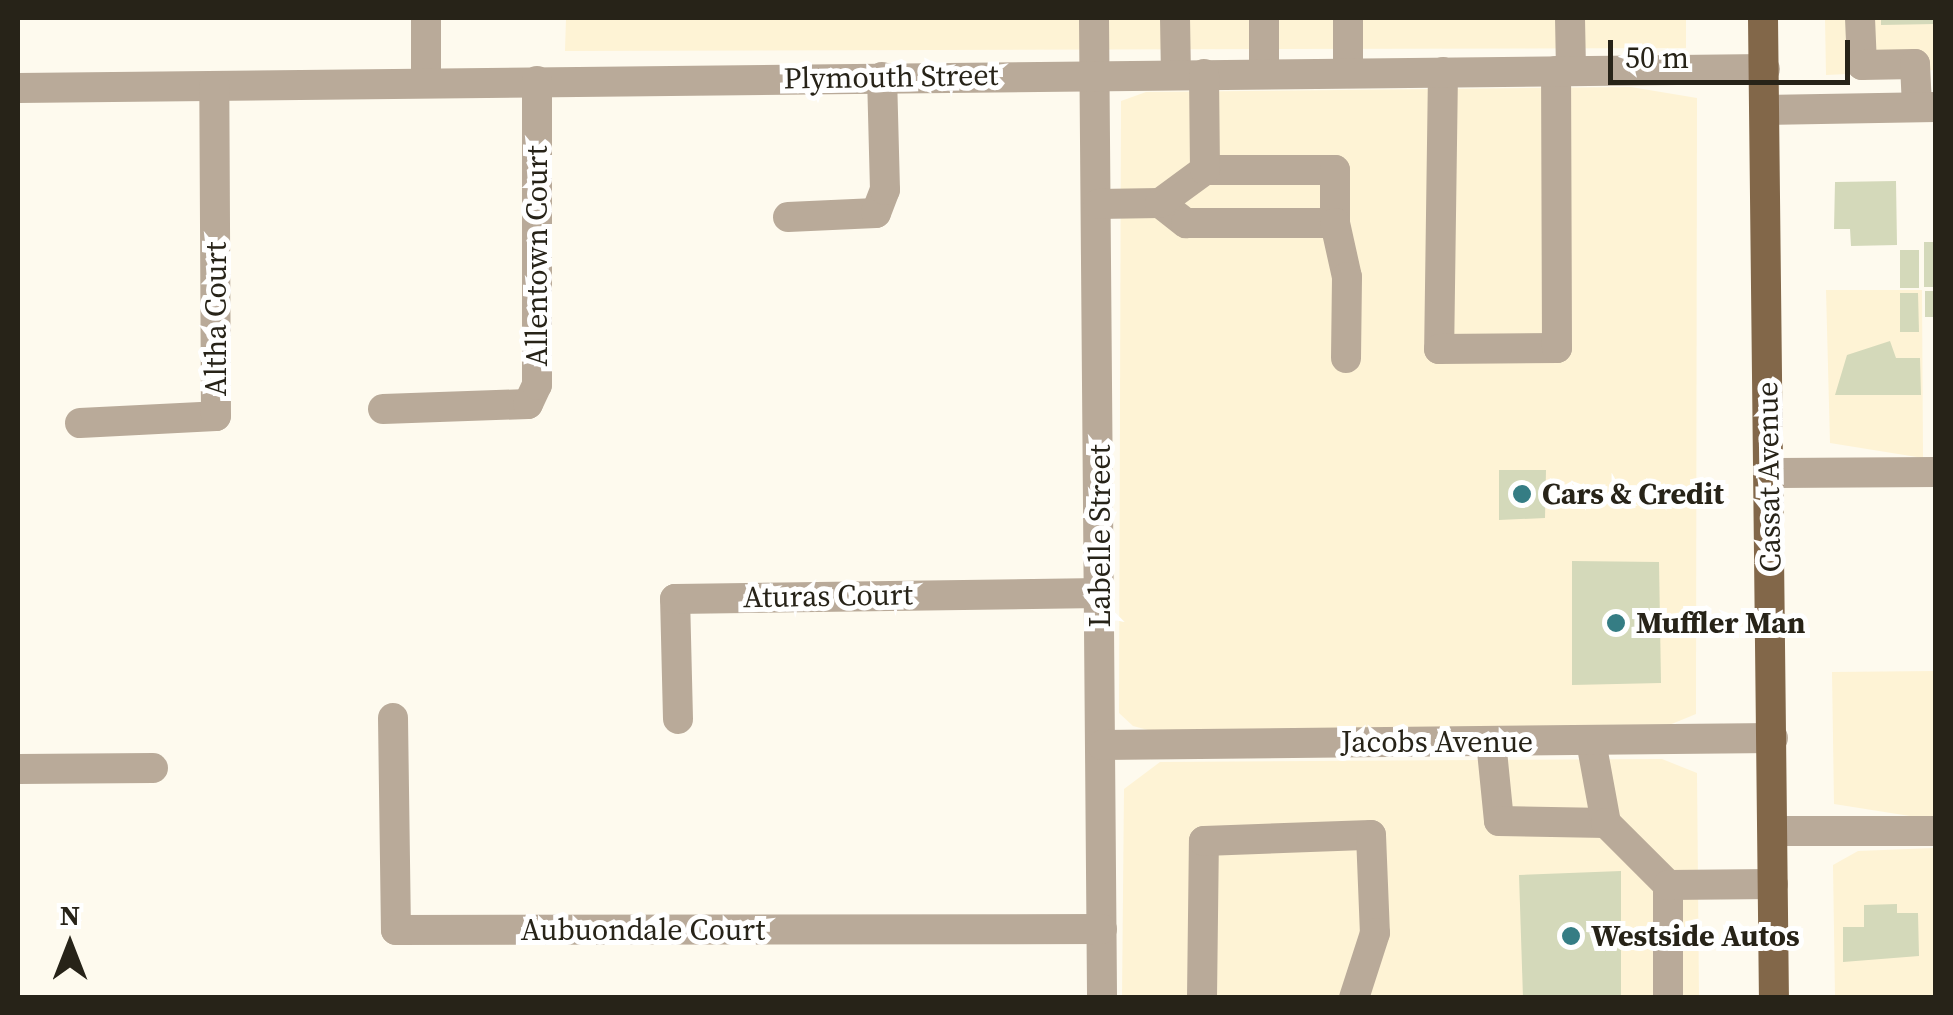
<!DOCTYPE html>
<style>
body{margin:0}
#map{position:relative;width:1953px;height:1015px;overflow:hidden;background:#fefaee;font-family:"Source Serif 4",serif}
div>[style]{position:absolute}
.built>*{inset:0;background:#fef3d5}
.building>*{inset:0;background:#d4d9ba}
.minor>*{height:30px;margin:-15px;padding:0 15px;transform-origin:15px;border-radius:15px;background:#b9aa99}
.major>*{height:30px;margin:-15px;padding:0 15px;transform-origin:15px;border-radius:15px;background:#826749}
.dots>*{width:28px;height:28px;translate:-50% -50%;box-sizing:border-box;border:5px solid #fff;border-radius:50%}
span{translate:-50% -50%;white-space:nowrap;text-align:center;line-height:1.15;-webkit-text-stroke:10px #fff;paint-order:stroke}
.street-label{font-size:30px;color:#272318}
.poi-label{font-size:30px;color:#272318;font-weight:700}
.left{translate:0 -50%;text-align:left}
.frame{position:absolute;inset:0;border:20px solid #272318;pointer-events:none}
.north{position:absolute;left:20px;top:895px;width:100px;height:100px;-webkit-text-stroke:8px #fff;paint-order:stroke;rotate:0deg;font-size:28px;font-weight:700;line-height:40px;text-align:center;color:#272318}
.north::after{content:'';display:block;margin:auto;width:35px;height:45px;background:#272318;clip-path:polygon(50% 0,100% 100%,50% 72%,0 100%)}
.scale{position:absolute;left:1608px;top:40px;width:242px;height:45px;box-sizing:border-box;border:5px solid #272318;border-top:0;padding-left:12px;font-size:30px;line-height:35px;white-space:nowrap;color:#272318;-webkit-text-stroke:8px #fff;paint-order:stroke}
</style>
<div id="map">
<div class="built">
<i style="clip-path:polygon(566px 18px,1686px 18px,1686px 48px,565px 51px)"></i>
<i style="clip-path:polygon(1825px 18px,1935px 18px,1935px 70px,1826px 75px)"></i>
<i style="clip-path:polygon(1631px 87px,1697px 98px,1696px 714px,1657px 730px,1163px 734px,1133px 726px,1119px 713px,1121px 101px,1146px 92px)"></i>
<i style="clip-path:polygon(1826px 290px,1922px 290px,1923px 458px,1830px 443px)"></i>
<i style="clip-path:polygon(1935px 671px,1935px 820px,1834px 804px,1832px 672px)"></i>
<i style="clip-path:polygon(1662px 759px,1697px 773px,1699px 997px,1122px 998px,1124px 789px,1160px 762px)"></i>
<i style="clip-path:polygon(1934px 848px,1935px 997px,1835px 997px,1833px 865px,1858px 851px)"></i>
</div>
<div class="building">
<i style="clip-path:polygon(1881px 18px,1936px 18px,1936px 24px,1881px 25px)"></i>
<i style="clip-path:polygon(1896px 181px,1897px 245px,1851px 246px,1850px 229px,1834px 229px,1835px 182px)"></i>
<i style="clip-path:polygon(1924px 242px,1936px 242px,1936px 287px,1924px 287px)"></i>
<i style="clip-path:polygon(1900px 250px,1919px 250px,1919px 288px,1900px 288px)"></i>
<i style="clip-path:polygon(1925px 291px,1936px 291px,1936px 317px,1925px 317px)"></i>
<i style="clip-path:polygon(1900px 293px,1918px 293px,1919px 332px,1900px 332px)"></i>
<i style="clip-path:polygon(1890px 341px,1896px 358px,1920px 358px,1921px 395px,1835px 395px,1847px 355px)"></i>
<i style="clip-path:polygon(1499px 470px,1546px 470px,1545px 518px,1499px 520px)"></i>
<i style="clip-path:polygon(1572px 561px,1659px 562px,1661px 683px,1572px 685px)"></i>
<i style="clip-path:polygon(1621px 871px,1621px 998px,1523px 998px,1519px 875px)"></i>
<i style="clip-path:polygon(1897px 904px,1897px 913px,1918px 913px,1919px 956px,1843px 962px,1843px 927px,1864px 927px,1864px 905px)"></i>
</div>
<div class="minor">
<i style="left:426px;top:18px;width:63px;rotate:90deg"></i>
<i style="left:1094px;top:18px;width:980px;rotate:89.53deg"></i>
<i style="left:1175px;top:18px;width:56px;rotate:89deg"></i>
<i style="left:1264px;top:18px;width:55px;rotate:90deg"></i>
<i style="left:1570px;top:18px;width:53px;rotate:88.9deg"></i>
<i style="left:1860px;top:18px;width:47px;rotate:87.6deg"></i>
<i style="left:1862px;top:65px;width:53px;rotate:-1.1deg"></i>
<i style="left:1915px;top:64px;width:43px;rotate:87.3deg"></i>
<i style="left:1348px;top:72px;width:54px;rotate:-90deg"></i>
<i style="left:1443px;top:72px;width:277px;rotate:90.8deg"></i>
<i style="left:1439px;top:349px;width:118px;rotate:-0.5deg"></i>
<i style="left:1557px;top:348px;width:277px;rotate:-90.2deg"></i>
<i style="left:18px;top:88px;width:1747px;rotate:-0.62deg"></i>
<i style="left:1766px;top:110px;width:170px;rotate:-1deg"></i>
<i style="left:1205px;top:170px;width:130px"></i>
<i style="left:1335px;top:170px;width:53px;rotate:90deg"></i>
<i style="left:1160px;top:203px;width:33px;rotate:38deg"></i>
<i style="left:1186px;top:223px;width:149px"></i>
<i style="left:1335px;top:223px;width:55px;rotate:77.5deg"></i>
<i style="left:1347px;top:277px;width:81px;rotate:90.7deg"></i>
<i style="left:1098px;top:204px;width:62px;rotate:-0.9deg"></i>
<i style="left:1160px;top:203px;width:56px;rotate:-36.3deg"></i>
<i style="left:1205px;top:170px;width:96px;rotate:-90.6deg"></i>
<i style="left:788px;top:217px;width:88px;rotate:-2.6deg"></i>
<i style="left:876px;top:213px;width:25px;rotate:-69deg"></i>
<i style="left:885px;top:190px;width:113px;rotate:-91.5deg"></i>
<i style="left:383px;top:409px;width:145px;rotate:-2deg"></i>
<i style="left:528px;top:404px;width:21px;rotate:-65deg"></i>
<i style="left:537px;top:385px;width:304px;rotate:-90deg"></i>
<i style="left:80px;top:423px;width:136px;rotate:-2.9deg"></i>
<i style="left:216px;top:416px;width:330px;rotate:-90.3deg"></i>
<i style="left:1768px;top:473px;width:168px;rotate:-0.3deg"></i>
<i style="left:393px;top:718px;width:212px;rotate:89.2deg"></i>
<i style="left:396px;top:930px;width:706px;rotate:-0.08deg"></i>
<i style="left:678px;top:719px;width:120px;rotate:-91.4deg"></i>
<i style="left:675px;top:599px;width:425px;rotate:-0.8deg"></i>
<i style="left:1491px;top:741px;width:80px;rotate:84.3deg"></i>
<i style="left:1499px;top:821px;width:107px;rotate:1.1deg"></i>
<i style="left:1606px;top:823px;width:83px;rotate:-100.4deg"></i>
<i style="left:1102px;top:745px;width:671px;rotate:-0.6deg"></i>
<i style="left:18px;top:769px;width:135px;rotate:-0.4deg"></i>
<i style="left:1606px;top:823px;width:88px;rotate:45deg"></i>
<i style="left:1668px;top:885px;width:113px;rotate:90deg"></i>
<i style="left:1773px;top:831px;width:163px"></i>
<i style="left:1668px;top:885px;width:105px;rotate:-0.5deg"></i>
<i style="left:1202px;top:998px;width:157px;rotate:-89.3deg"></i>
<i style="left:1204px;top:841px;width:167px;rotate:-2.1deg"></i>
<i style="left:1371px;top:835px;width:98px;rotate:87.7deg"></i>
<i style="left:1375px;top:933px;width:68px;rotate:107.9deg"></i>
</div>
<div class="major">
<i style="left:1763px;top:18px;width:980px;rotate:89.36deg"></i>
</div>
<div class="dots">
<i style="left:1522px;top:494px;background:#357d84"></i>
<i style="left:1616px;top:623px;background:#357d84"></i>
<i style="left:1571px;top:936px;background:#357d84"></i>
</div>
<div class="street-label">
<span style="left:891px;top:77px;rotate:-1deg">Plymouth Street</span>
<span style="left:537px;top:256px;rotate:-90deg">Allentown Court</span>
<span style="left:216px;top:319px;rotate:-90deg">Altha Court</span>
<span style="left:1769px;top:477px;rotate:-91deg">Cassat Avenue</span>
<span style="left:1100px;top:536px;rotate:-90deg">Labelle Street</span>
<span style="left:828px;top:596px;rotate:-1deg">Aturas Court</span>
<span style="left:1437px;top:742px">Jacobs Avenue</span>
<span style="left:643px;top:930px">Aubuondale Court</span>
</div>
<div class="poi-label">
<span class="left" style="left:1542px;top:494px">Cars &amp; Credit</span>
<span class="left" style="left:1636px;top:623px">Muffler Man</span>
<span class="left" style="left:1591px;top:936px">Westside Autos</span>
</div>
<div class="frame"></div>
<div class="north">N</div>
<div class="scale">50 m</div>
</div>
